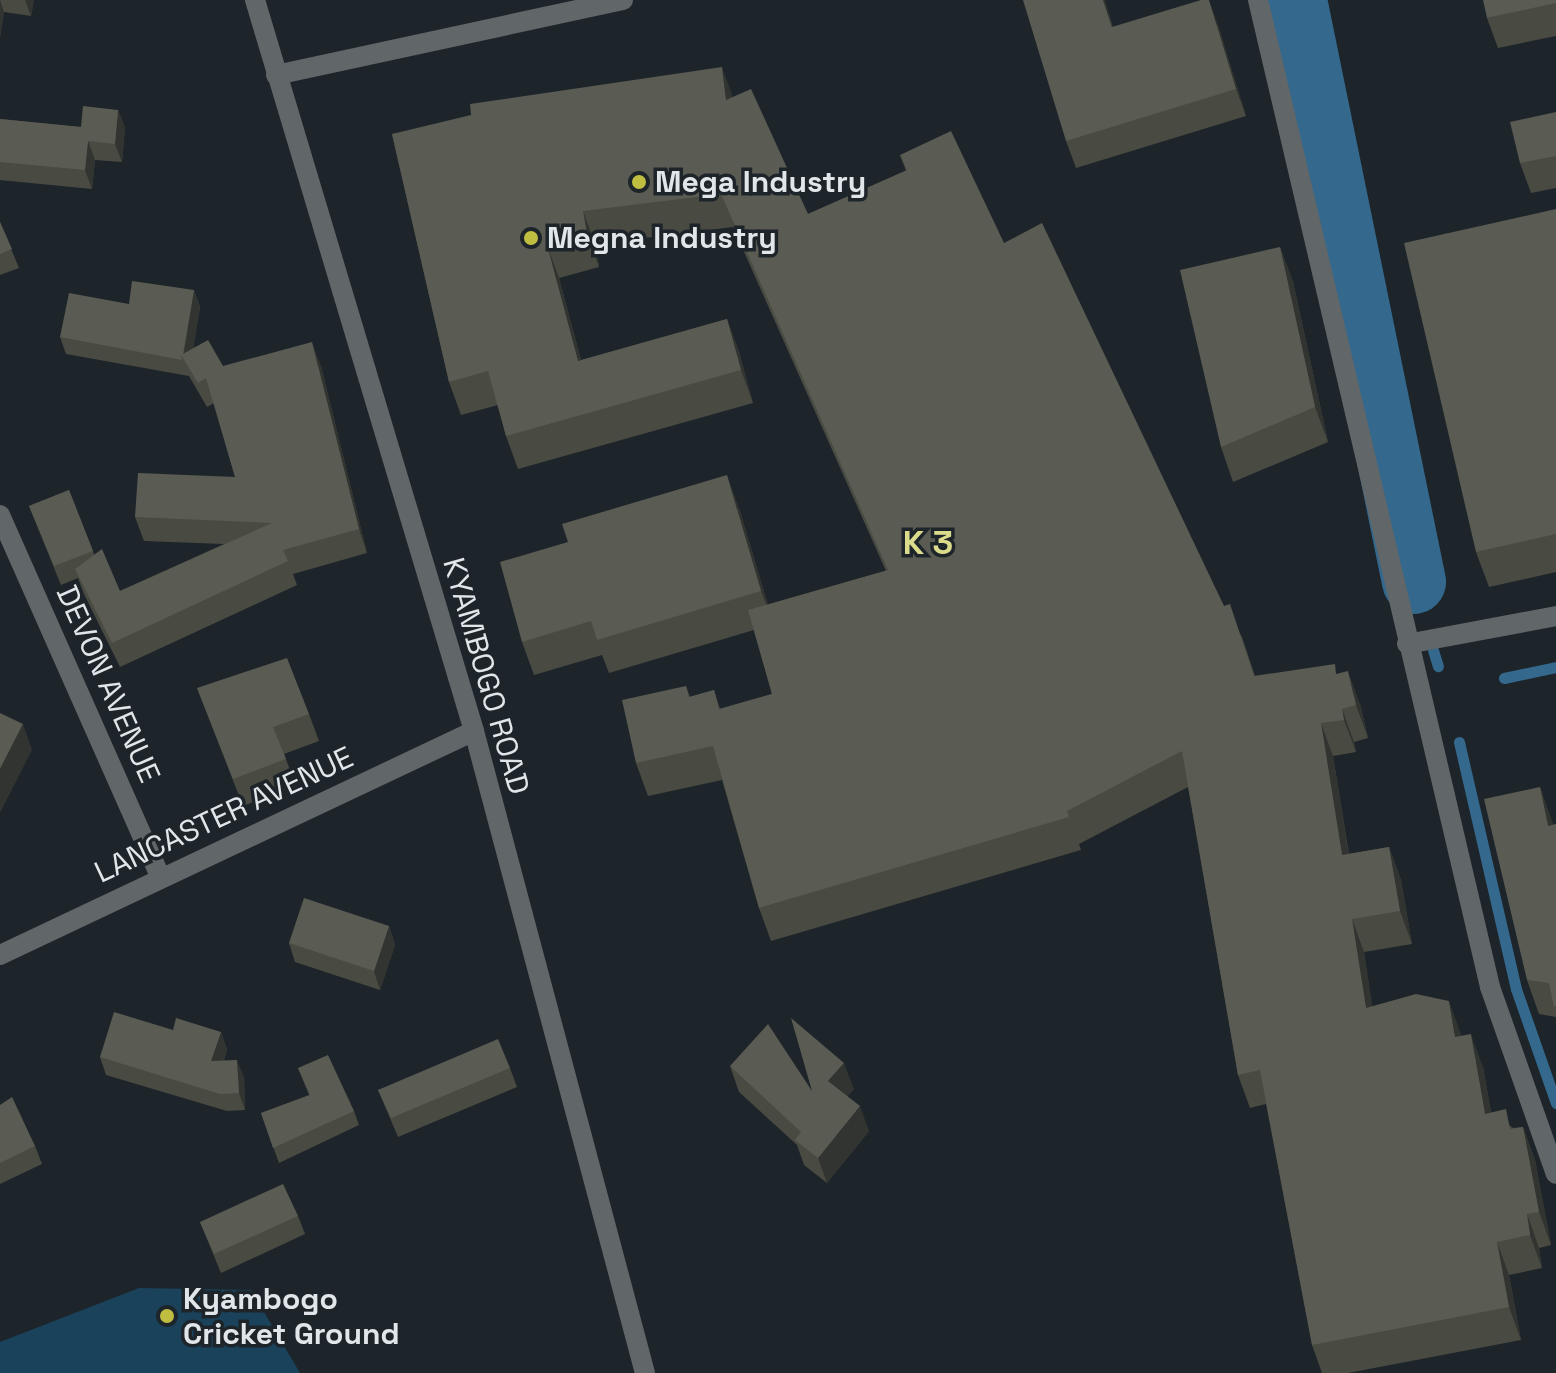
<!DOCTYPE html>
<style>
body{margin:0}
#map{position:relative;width:1556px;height:1373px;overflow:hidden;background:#1d252b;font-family:"Space Grotesk",sans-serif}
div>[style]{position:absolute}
.green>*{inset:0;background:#1a425b}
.stream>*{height:11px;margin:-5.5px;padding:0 5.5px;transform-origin:5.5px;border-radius:5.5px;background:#34698d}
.river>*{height:64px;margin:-32px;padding:0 32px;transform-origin:32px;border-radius:32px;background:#34698d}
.minor>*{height:20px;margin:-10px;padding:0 10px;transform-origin:10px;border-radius:10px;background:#616669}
.wall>*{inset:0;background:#494a41}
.shaded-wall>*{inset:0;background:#313430}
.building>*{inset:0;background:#5a5b53}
.dots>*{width:22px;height:22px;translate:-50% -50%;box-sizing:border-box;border:4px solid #1d252b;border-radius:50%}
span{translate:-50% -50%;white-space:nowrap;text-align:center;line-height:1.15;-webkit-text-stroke:7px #1d252b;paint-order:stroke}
.poi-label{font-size:30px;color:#e1e6eb;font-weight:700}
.left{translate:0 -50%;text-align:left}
.street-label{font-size:30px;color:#e1e6eb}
.quarter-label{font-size:34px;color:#dbdb8c;font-weight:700}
</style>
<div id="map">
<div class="green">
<i style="clip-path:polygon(139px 1288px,251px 1290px,300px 1373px,0 1373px,0 1342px)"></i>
</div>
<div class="stream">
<i style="left:1433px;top:650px;width:17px;rotate:73deg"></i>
<i style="left:1504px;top:678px;width:53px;rotate:-11.9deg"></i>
<i style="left:1459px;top:742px;width:253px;rotate:77deg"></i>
<i style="left:1516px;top:989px;width:121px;rotate:70.7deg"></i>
</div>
<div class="river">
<i style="left:1295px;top:0;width:594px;rotate:78.44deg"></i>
</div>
<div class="minor">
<i style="left:255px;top:0;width:763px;rotate:73.32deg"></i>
<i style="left:474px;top:731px;width:664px;rotate:75.09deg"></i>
<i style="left:1258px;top:0;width:1014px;rotate:76.77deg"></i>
<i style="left:1490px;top:987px;width:198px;rotate:70.6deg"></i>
<i style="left:276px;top:75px;width:355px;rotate:-12.2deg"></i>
<i style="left:0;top:515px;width:397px;rotate:66.1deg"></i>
<i style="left:1407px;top:644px;width:152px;rotate:-10.6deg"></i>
<i style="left:0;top:955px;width:524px;rotate:-25.29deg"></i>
</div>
<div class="wall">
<i style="clip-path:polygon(0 0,34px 0,31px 16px,4px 12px,0 37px)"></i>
<i style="clip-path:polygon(1556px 0,1556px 36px,1498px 48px,1487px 18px)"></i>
<i style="clip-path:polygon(1218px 25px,1246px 116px,1076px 168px,1066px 141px,1113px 27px)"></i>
<i style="clip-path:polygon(733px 97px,808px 214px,906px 171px,900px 155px,1004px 243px,1224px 606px,1242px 637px,1255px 676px,1338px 674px,1360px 704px,1368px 738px,1354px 742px,1356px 752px,1333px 756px,1349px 854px,1389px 847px,1401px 880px,1412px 944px,1364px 952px,1372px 1007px,1461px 1036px,1483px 1067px,1491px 1112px,1513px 1128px,1523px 1127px,1535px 1160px,1551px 1245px,1539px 1248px,1542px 1268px,1509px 1275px,1521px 1340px,1348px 1373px,1322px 1373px,1312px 1345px,1266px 1104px,1250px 1108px,1238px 1075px,1188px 787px,1079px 844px,1081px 850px,771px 941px,759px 908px,722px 780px,648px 796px,636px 763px,686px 686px,690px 697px,714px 690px,720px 709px,772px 694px,754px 630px,609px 673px,602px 655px,534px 675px,522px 642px,739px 508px,768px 605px,886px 571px,733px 227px,595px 244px,599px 267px,559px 278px,581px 360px,727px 319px,739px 352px,753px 403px,518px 469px,506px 436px,498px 405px,461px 415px,449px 382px,392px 134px)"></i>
<i style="clip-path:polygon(118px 110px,125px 128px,122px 162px,95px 160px,92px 189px,0 180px,0 119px,81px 127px)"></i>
<i style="clip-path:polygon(1556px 112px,1556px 188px,1531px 193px,1520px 163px)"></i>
<i style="clip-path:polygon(1556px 209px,1556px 572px,1489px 587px,1476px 552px)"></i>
<i style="clip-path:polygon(0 222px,19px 268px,0 275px)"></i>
<i style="clip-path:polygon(1280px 247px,1293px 282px,1328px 442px,1233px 482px,1221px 447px)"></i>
<i style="clip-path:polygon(194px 290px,200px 307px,193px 349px,223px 366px,321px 366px,367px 553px,293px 574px,297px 585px,120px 667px,83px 592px,78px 578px,61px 585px,29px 506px,69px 490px,94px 554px,120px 591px,224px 544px,144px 541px,135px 517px,235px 477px,214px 403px,207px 407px,189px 376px,66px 354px,60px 337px,129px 304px)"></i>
<i style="clip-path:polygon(197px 688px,309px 714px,319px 741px,284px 754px,296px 786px,243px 806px)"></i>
<i style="clip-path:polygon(1540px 787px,1553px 825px,1556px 824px,1556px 1017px,1539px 1014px,1527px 980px)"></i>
<i style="clip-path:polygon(389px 926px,395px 945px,380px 990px,295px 962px,289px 943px)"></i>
<i style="clip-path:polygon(173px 1030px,221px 1032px,227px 1050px,224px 1060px,244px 1077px,245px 1110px,227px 1111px,106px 1075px,100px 1057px)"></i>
<i style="clip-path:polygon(730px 1066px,812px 1091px,854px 1089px,847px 1096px,869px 1131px,827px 1183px,804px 1165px,797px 1145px,739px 1092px)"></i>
<i style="clip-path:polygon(298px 1068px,354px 1111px,359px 1125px,279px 1163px,261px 1113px,309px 1095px)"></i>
<i style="clip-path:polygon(510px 1068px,517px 1087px,398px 1137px,378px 1090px)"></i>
<i style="clip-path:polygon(0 1105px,35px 1146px,42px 1164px,0 1184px)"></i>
<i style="clip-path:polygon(298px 1216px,305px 1234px,221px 1273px,200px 1222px)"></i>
</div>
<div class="shaded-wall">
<i style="clip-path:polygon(0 0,4px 12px,0 37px)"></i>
<i style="clip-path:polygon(25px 0,34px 0,31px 16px)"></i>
<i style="clip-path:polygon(1103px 0,1105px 0,1122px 55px,1112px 27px)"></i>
<i style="clip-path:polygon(1209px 0,1218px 25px,1246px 116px,1236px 89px)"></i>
<i style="clip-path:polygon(722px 67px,734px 100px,726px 100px)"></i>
<i style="clip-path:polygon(118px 110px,125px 128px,122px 162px,115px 144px)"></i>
<i style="clip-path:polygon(88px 141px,95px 160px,92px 189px,85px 170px)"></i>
<i style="clip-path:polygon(583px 211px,595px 244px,599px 267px,587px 234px)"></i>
<i style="clip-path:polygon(547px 245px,559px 278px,590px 394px,578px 361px)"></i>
<i style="clip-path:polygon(1280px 247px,1293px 282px,1328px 442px,1315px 407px)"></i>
<i style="clip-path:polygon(194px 290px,200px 307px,190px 369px,183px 358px)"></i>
<i style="clip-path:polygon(727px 319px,739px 352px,753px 403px,741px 370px)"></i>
<i style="clip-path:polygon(312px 342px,321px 366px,367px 553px,359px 529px)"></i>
<i style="clip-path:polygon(727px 475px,739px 508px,774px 624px,761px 591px)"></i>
<i style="clip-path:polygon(1348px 671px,1360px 704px,1368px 738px,1356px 705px)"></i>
<i style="clip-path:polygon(1342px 709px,1354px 742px,1356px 752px,1344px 720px)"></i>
<i style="clip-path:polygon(1321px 723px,1333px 756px,1354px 888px,1342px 855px)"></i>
<i style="clip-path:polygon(23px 724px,32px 750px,0 813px,0 769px)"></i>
<i style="clip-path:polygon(1540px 787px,1552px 821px,1556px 839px,1548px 826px)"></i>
<i style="clip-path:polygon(1389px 847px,1401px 880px,1412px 944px,1400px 911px)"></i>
<i style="clip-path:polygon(1352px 919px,1364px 952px,1378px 1042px,1366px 1008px)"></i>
<i style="clip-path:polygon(389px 926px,395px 945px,380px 990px,374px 971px)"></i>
<i style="clip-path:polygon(1449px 1001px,1461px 1034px,1467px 1070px,1455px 1037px)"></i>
<i style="clip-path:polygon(221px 1032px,227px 1050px,218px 1078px,211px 1061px)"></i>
<i style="clip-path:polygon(1471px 1034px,1483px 1067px,1497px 1147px,1485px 1114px)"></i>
<i style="clip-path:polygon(237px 1060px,244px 1077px,245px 1110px,239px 1093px)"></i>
<i style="clip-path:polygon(844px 1063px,854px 1089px,838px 1106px,828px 1081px)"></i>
<i style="clip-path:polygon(860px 1106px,869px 1131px,827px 1183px,818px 1158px)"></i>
<i style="clip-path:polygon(1523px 1127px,1535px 1160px,1551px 1245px,1539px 1212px)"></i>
<i style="clip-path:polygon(1527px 1214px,1539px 1248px,1542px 1268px,1530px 1235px)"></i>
<i style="clip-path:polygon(1497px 1242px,1509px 1275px,1521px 1340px,1509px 1307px)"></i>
</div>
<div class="building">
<i style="clip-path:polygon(1023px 0,1103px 0,1112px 27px,1201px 0,1209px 0,1236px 89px,1066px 141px)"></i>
<i style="clip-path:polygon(1483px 0,1556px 0,1556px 3px,1487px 18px)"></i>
<i style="clip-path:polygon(722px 67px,726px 100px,751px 89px,808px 214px,907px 170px,900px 155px,951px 131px,1004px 243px,1042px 223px,1224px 606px,1230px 604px,1254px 676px,1335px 664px,1336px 674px,1348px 671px,1356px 705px,1342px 709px,1344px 720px,1321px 723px,1342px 855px,1389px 847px,1400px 911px,1352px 919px,1366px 1008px,1416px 994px,1449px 1001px,1455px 1037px,1471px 1034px,1485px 1114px,1506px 1109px,1510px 1129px,1523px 1127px,1539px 1212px,1527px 1214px,1530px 1235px,1497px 1242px,1509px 1307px,1312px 1345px,1260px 1070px,1238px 1075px,1182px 751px,1067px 811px,1069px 817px,759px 908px,713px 746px,636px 763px,622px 700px,686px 686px,689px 697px,714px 690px,719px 709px,772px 694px,748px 610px,888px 570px,721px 194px,583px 211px,587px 234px,547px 245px,578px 361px,727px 319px,741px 370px,506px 436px,488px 371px,449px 382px,392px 134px,471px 115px,470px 104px)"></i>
<i style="clip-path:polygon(83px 106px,118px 110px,115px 144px,88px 141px,85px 170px,0 162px,0 119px,81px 127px)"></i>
<i style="clip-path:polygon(1556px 112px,1556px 156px,1520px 163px,1510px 122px)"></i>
<i style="clip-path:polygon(1556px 209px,1556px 534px,1476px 552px,1404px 243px)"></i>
<i style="clip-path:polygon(0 222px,12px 249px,0 254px)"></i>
<i style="clip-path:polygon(1280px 247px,1315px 407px,1221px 447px,1180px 270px)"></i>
<i style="clip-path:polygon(132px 281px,194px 290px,183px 354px,181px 355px,182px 360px,60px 337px,69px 293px,129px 304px)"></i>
<i style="clip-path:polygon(208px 340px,223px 366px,312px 342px,359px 529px,283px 550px,288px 561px,112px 643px,75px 569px,102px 549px,120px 591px,272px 523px,135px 517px,138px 473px,235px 477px,206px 378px,198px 383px,181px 355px)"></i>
<i style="clip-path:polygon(727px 475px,761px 591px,597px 640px,591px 621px,522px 642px,500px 562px,568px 542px,562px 524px)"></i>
<i style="clip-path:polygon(69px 490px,93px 551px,54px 566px,29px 506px)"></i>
<i style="clip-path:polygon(287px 658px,309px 714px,273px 727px,286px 759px,233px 779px,197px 688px)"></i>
<i style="clip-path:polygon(0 713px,23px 724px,0 769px)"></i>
<i style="clip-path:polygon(1540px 787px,1548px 826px,1556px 824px,1556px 1006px,1554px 1007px,1549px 983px,1527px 980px,1484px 799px)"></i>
<i style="clip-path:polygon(304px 898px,389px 926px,374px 971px,289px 943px)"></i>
<i style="clip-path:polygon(114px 1012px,173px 1030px,176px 1018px,221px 1032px,211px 1061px,237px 1060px,239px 1093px,220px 1094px,100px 1057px)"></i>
<i style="clip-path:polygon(791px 1018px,844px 1063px,828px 1081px,860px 1106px,818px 1158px,795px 1140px,801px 1132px,730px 1066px,768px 1024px,812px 1091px)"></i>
<i style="clip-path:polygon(498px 1039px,510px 1068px,391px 1118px,378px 1090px)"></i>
<i style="clip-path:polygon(328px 1055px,354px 1111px,273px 1148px,261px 1113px,310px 1095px,298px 1068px)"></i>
<i style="clip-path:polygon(12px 1097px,35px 1146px,0 1163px,0 1105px)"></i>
<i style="clip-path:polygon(283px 1184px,298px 1216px,214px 1254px,200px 1222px)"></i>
</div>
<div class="dots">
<i style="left:639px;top:182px;background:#c0be41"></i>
<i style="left:531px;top:238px;background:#c0be41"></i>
<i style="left:167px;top:1316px;background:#c0be41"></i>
</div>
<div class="poi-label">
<span class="left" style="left:655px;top:182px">Mega Industry</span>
<span class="left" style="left:547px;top:238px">Megna Industry</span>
<span class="left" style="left:183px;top:1316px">Kyambogo<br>Cricket Ground</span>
</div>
<div class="street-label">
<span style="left:486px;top:676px;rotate:74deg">KYAMBOGO ROAD</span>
<span style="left:108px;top:684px;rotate:66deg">DEVON AVENUE</span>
<span style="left:224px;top:815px;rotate:-25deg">LANCASTER AVENUE</span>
</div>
<div class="quarter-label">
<span style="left:928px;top:543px">K 3</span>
</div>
</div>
